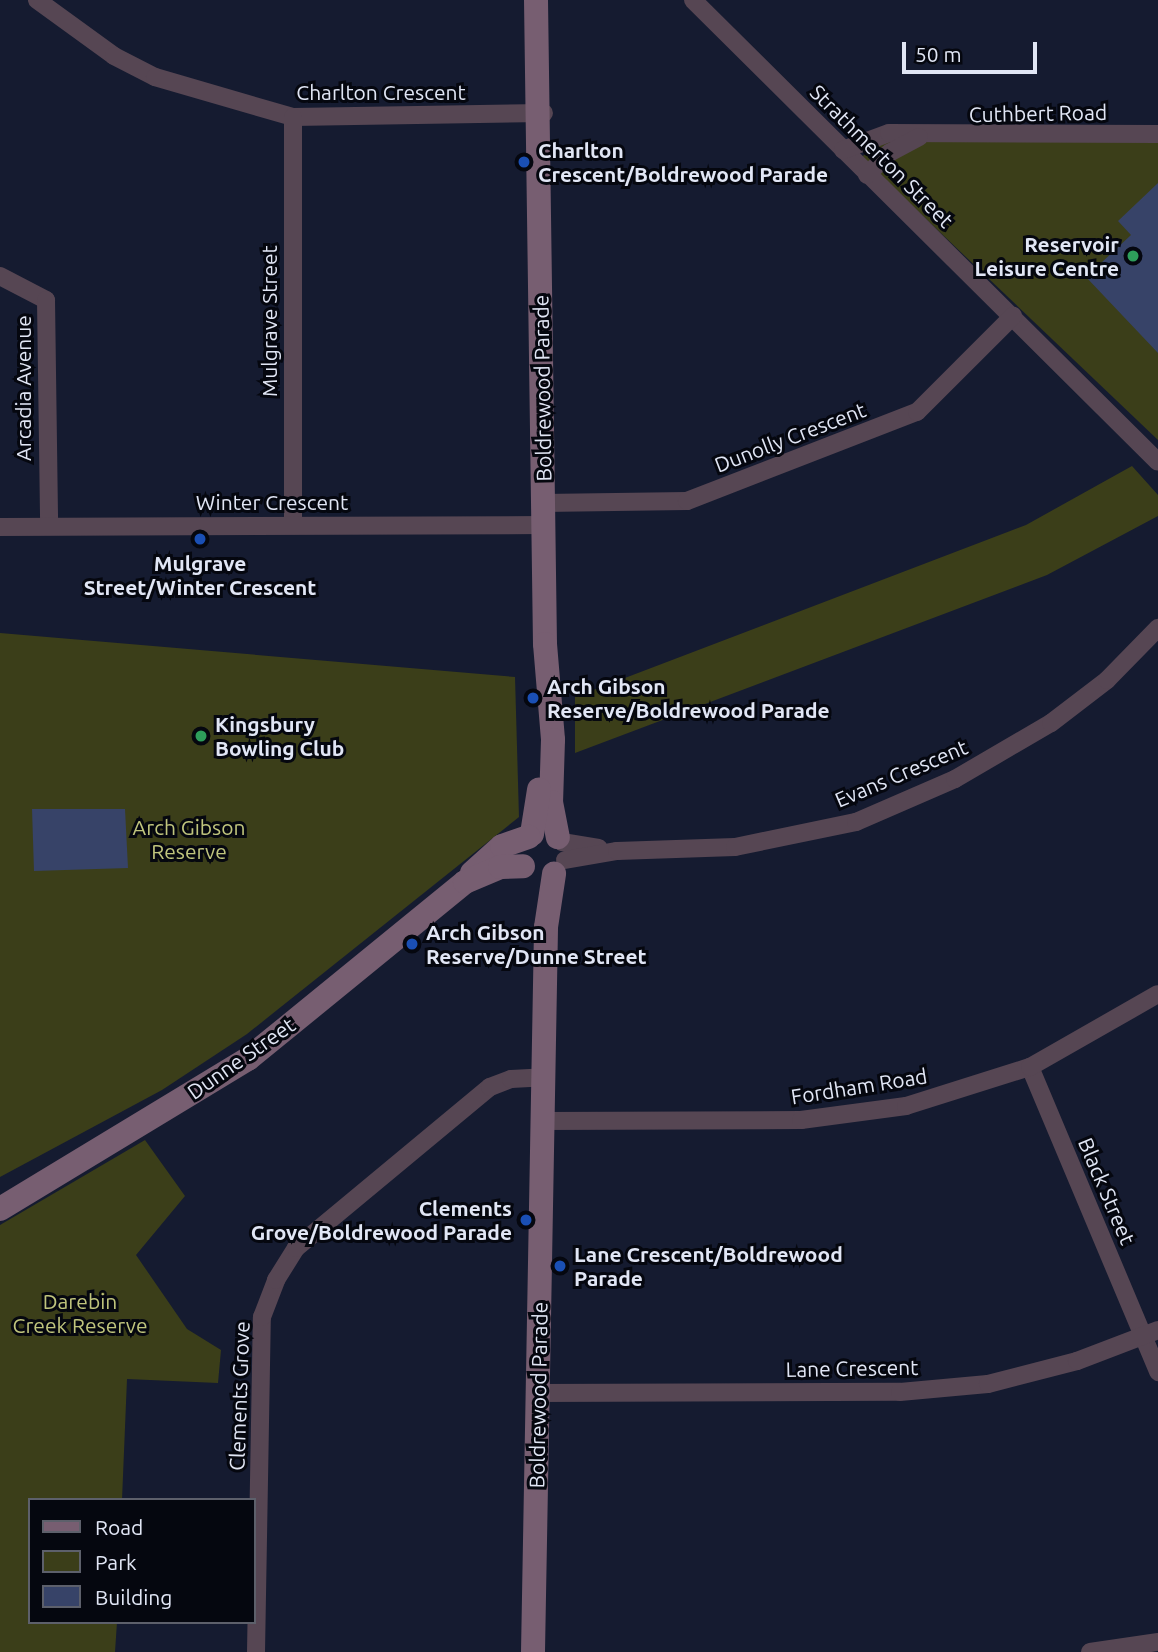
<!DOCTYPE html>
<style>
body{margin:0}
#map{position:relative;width:1158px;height:1652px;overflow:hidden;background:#151b30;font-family:Ubuntu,sans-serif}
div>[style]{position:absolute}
.green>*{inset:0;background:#3b3e19}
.building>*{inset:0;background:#374368}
.street>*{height:18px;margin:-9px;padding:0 9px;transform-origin:9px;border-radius:9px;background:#564653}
.secondary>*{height:24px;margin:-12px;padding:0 12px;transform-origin:12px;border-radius:12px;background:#775e71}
.dots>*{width:19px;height:19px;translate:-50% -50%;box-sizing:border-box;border:4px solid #05070f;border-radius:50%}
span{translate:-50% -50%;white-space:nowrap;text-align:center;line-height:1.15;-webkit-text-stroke:6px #05070f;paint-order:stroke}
.street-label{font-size:21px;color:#e1e6f5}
.poi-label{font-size:21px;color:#e1e6f5;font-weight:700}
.left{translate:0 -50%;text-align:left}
.right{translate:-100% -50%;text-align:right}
.park-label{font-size:21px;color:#c0c57d}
.legend{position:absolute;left:28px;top:1498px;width:228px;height:126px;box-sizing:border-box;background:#05070f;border:2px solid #5d606b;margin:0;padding:9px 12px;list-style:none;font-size:21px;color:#e1e6f5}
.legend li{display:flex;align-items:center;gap:14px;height:35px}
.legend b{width:35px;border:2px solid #5d606b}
.scale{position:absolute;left:902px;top:42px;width:135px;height:32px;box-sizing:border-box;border:4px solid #e1e6f5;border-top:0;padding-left:9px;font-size:21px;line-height:24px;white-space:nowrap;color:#e1e6f5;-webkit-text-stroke:5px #05070f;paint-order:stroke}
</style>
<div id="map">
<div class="green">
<i style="clip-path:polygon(914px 141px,1158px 142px,1158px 440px,861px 157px,885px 142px)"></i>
<i style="clip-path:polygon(1132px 466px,1158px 495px,1158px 516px,1047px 575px,575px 753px,575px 697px,1026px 525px)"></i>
<i style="clip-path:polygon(0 633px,515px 677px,519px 817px,247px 1034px,162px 1090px,0 1177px)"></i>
<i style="clip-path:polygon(145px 1140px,185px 1196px,136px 1255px,187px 1329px,221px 1350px,218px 1383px,127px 1379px,122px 1500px,30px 1500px,30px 1622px,117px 1622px,115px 1652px,0 1652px,0 1225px)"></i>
</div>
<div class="building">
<i style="clip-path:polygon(1158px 183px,1158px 353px,1086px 277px,1131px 235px,1118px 221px)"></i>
<i style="clip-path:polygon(32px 809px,125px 809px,128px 868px,34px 871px)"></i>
</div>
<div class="street">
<i style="left:37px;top:0;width:95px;rotate:36deg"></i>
<i style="left:114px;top:56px;width:46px;rotate:27.1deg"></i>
<i style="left:155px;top:77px;width:144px;rotate:16.2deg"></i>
<i style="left:293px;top:117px;width:251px;rotate:-0.9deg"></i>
<i style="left:693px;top:0;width:655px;rotate:44.81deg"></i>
<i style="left:293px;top:117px;width:408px;rotate:90deg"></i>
<i style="left:843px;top:150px;width:49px;rotate:-20.3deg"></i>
<i style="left:889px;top:133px;width:269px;rotate:0.2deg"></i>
<i style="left:867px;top:175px;width:31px;rotate:-45deg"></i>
<i style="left:889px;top:153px;width:34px;rotate:-28deg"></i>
<i style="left:0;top:276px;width:52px;rotate:27.6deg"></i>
<i style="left:46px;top:300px;width:226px;rotate:89.2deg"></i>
<i style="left:543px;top:503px;width:144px;rotate:-0.8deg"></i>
<i style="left:687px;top:501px;width:247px;rotate:-21.2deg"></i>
<i style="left:917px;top:412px;width:136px;rotate:-45deg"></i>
<i style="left:0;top:527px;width:543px;rotate:-0.21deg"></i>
<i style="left:562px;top:842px;width:37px;rotate:9deg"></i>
<i style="left:565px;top:860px;width:53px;rotate:-9.8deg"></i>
<i style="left:617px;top:851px;width:118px;rotate:-1.9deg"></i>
<i style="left:735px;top:847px;width:124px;rotate:-11.7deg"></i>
<i style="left:856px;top:822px;width:108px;rotate:-23.5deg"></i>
<i style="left:955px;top:779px;width:111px;rotate:-30.3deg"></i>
<i style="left:1051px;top:723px;width:71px;rotate:-37.5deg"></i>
<i style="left:1107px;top:680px;width:73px;rotate:-45.6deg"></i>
<i style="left:1030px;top:1067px;width:331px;rotate:67.2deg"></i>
<i style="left:543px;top:1121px;width:258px;rotate:-0.2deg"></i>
<i style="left:801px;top:1120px;width:106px;rotate:-7.6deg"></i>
<i style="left:906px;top:1106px;width:130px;rotate:-17.5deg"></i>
<i style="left:1030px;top:1067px;width:147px;rotate:-29.7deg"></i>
<i style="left:538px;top:1393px;width:362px;rotate:-0.2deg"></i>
<i style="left:900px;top:1392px;width:88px;rotate:-5.2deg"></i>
<i style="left:988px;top:1384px;width:92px;rotate:-14.5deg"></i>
<i style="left:1077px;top:1361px;width:87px;rotate:-20.9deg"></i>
<i style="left:256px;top:1652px;width:335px;rotate:-89deg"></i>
<i style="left:262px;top:1317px;width:40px;rotate:-69deg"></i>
<i style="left:276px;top:1280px;width:38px;rotate:-58deg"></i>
<i style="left:296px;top:1248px;width:252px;rotate:-39.7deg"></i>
<i style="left:490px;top:1087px;width:22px;rotate:-21deg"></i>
<i style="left:511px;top:1079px;width:33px;rotate:-3deg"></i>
<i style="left:1090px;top:1652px;width:69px;rotate:-8.4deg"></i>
</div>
<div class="secondary">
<i style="left:536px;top:0;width:644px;rotate:89.2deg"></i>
<i style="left:545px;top:644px;width:96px;rotate:85.2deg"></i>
<i style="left:553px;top:740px;width:62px;rotate:91.8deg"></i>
<i style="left:551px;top:802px;width:36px;rotate:79deg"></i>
<i style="left:532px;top:834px;width:45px;rotate:-81deg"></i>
<i style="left:472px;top:873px;width:40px;rotate:-42deg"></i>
<i style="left:502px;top:846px;width:28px;rotate:-19deg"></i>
<i style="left:0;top:1209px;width:290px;rotate:-31.2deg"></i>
<i style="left:248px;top:1059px;width:280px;rotate:-39.2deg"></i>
<i style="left:465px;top:882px;width:38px;rotate:-23deg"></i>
<i style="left:500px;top:867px;width:23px;rotate:-2deg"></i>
<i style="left:533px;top:1652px;width:725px;rotate:-88.97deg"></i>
<i style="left:546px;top:927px;width:54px;rotate:-81.4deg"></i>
</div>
<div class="dots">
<i style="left:524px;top:162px;background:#1a4fb4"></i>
<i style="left:1133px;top:256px;background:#2e9e5b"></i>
<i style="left:200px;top:539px;background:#1a4fb4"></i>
<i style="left:533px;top:698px;background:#1a4fb4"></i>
<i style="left:201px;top:736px;background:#2e9e5b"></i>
<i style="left:412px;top:944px;background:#1a4fb4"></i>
<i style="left:526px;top:1220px;background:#1a4fb4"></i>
<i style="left:560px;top:1266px;background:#1a4fb4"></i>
</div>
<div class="street-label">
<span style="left:381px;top:92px">Charlton Crescent</span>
<span style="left:1038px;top:113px;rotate:-1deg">Cuthbert Road</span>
<span style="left:882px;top:156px;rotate:45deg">Strathmerton Street</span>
<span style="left:269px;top:321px;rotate:-90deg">Mulgrave Street</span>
<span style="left:23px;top:388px;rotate:-90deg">Arcadia Avenue</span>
<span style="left:542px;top:388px;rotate:-91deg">Boldrewood Parade</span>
<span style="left:790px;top:437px;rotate:-21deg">Dunolly Crescent</span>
<span style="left:272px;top:502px">Winter Crescent</span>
<span style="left:901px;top:773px;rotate:-23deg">Evans Crescent</span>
<span style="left:241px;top:1058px;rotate:-35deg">Dunne Street</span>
<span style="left:859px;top:1086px;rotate:-9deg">Fordham Road</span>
<span style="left:1107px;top:1191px;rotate:67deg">Black Street</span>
<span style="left:852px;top:1368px;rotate:-1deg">Lane Crescent</span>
<span style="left:538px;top:1395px;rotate:-89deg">Boldrewood Parade</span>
<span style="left:239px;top:1396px;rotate:-88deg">Clements Grove</span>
</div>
<div class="poi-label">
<span class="left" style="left:538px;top:162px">Charlton<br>Crescent/Boldrewood Parade</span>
<span class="right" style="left:1119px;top:256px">Reservoir<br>Leisure Centre</span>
<span style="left:200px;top:575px">Mulgrave<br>Street/Winter Crescent</span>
<span class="left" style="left:547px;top:698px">Arch Gibson<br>Reserve/Boldrewood Parade</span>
<span class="left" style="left:215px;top:736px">Kingsbury<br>Bowling Club</span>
<span class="left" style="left:426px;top:944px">Arch Gibson<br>Reserve/Dunne Street</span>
<span class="right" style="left:512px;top:1220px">Clements<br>Grove/Boldrewood Parade</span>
<span class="left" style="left:574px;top:1266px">Lane Crescent/Boldrewood<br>Parade</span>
</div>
<div class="park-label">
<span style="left:189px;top:839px">Arch Gibson<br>Reserve</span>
<span style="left:80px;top:1313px">Darebin<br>Creek Reserve</span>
</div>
<ul class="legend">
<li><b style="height:9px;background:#775e71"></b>Road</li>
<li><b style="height:19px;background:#3b3e19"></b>Park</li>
<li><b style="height:19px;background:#374368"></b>Building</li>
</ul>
<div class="scale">50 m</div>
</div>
